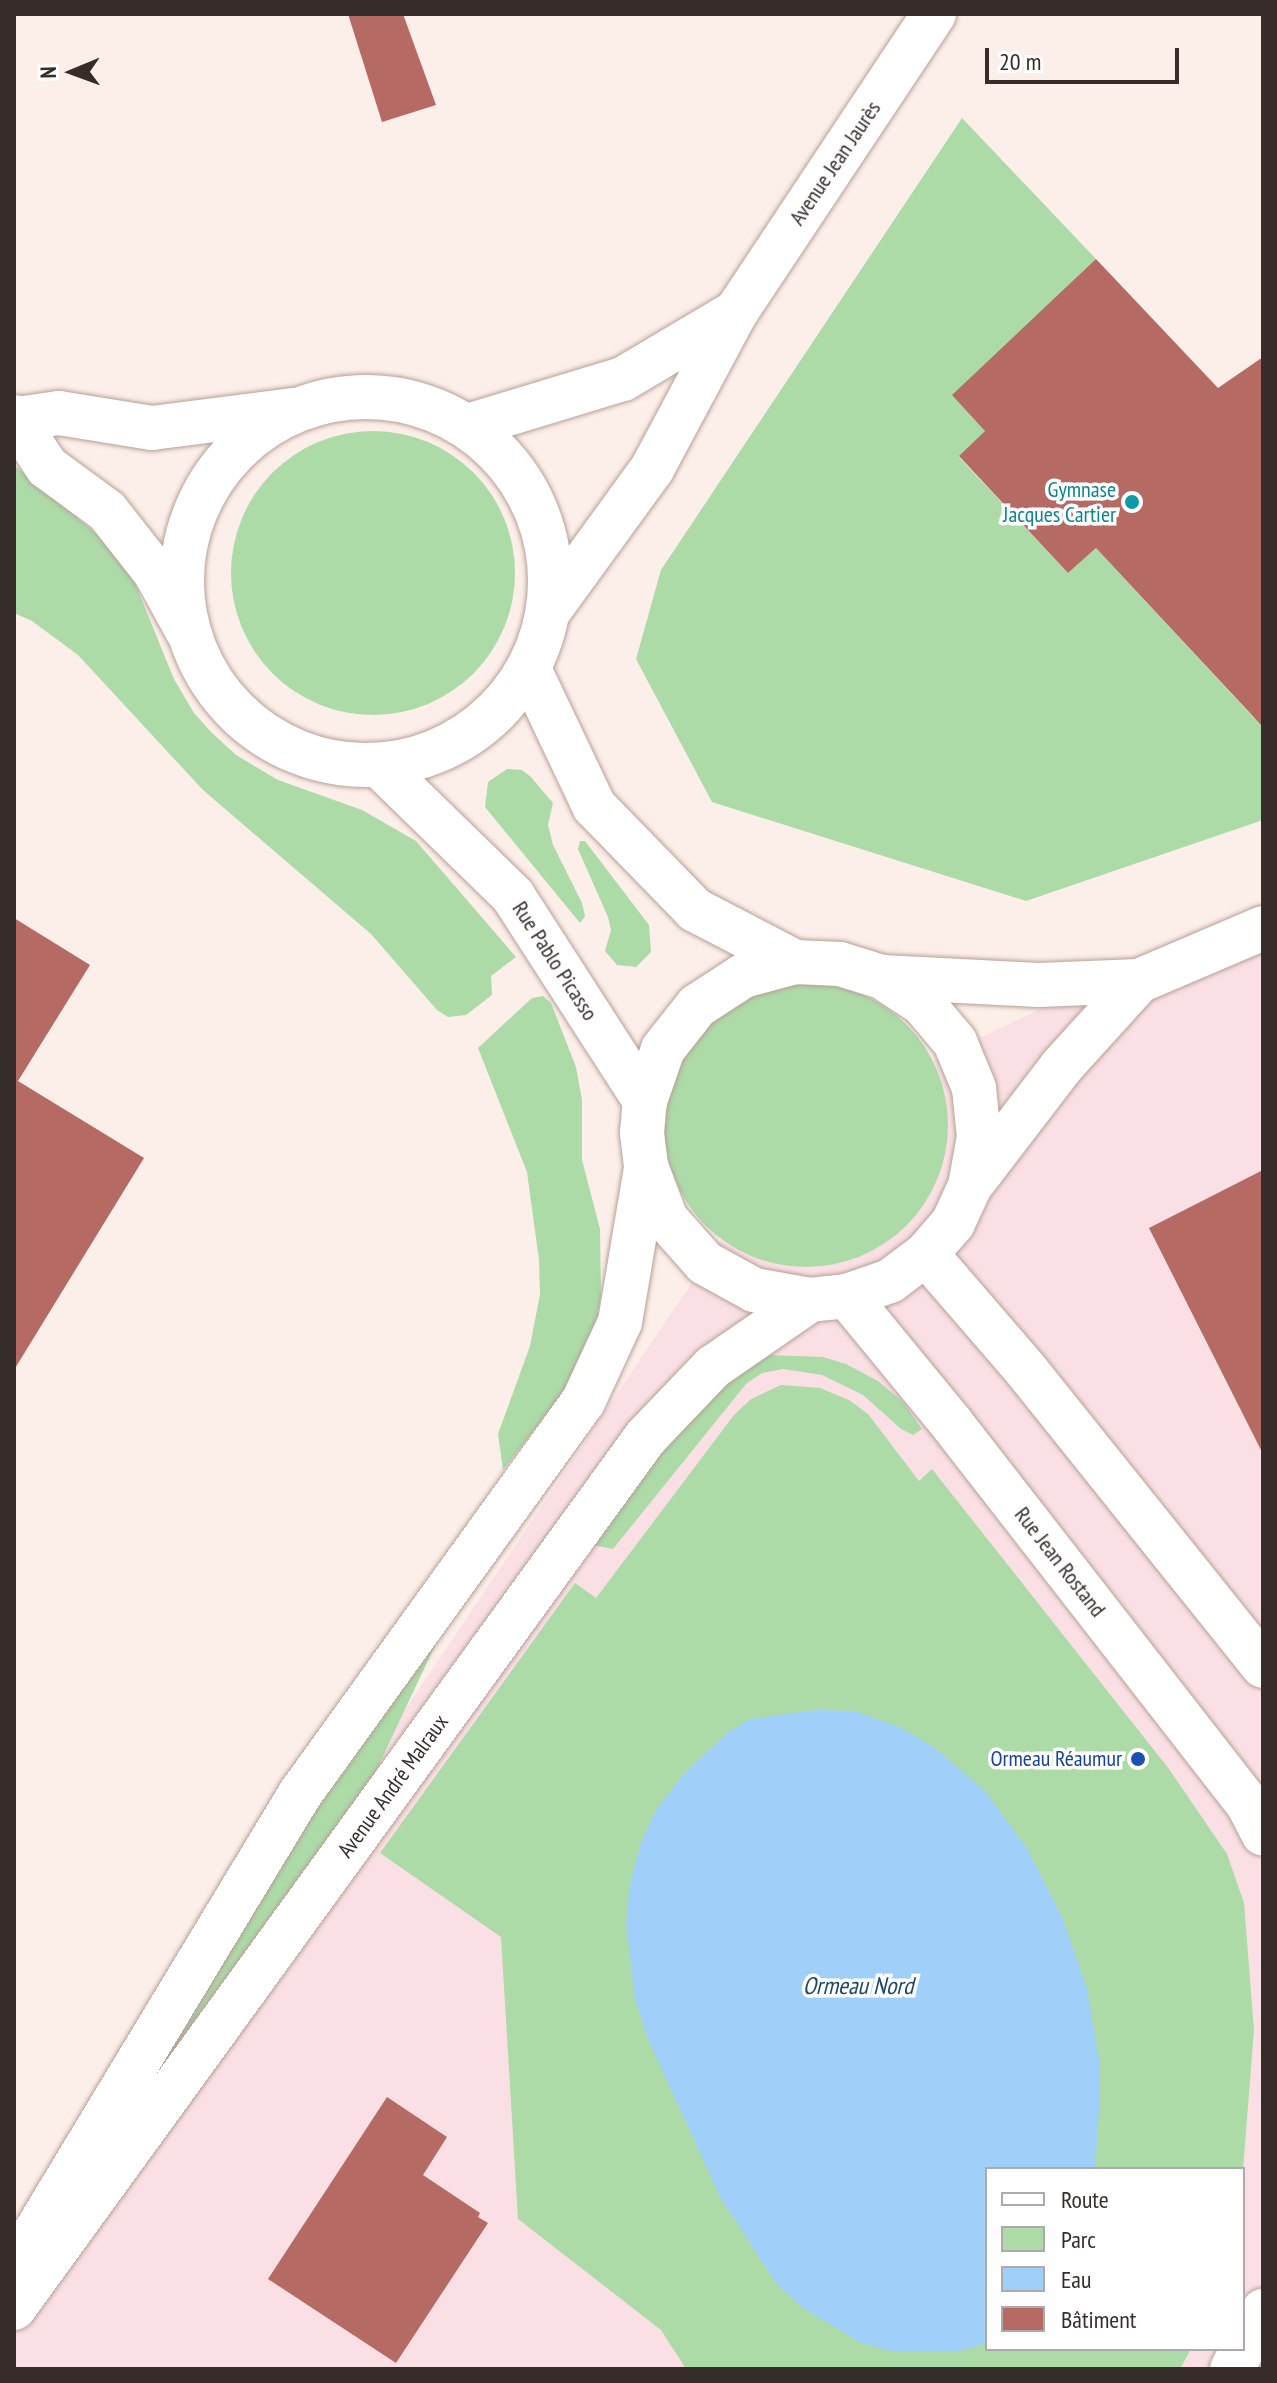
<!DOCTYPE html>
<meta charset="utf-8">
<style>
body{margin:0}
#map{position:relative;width:1277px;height:2383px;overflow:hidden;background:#fceee8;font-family:"PT Sans Narrow",sans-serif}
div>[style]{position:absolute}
.industrial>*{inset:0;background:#fae0e4}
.green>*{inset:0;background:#acdba8}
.round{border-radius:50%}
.water>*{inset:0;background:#a0d0fa}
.building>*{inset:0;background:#b56a63}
.roads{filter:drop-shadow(0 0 2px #b7a097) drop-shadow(0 0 2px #b7a097)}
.minor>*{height:44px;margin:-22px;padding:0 22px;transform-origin:22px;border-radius:22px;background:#fff}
.tertiary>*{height:44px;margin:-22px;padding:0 22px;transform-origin:22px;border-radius:22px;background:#fff}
.tertiary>.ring{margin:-22px;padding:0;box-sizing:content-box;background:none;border:44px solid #fff;border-radius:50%}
.dots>*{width:22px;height:22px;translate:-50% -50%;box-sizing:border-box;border:4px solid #fefefe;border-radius:50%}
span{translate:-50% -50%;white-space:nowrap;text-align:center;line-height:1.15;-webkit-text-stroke:7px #fefefe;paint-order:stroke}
.street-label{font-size:22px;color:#362d2a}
.culture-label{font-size:22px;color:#0d838f}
.right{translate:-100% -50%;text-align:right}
.transit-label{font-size:22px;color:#164399}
.water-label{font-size:24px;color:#1d486b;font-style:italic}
.frame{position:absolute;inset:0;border:16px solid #362d2a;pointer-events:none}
.legend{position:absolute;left:985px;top:2167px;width:260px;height:184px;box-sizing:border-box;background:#fefefe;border:2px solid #aeaaa9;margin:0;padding:10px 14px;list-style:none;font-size:24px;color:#362d2a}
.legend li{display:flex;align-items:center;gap:16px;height:40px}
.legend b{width:40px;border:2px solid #aeaaa9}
.north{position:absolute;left:32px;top:32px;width:80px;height:80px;-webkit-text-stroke:6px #fefefe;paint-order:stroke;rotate:269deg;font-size:22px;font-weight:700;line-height:32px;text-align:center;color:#362d2a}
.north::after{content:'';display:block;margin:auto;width:28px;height:36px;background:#362d2a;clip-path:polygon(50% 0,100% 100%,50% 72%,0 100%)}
.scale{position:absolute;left:985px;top:48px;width:194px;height:36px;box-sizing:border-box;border:4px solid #362d2a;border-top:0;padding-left:10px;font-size:24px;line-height:28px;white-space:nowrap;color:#362d2a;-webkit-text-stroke:6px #fefefe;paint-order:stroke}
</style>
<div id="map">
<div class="industrial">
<i style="clip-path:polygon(evenodd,1263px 902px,1263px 2369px,14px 2369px,14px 2292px,797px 1126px,1263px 902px,987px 2169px,1243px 2169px,1243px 2349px,987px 2349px,987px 2169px)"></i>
</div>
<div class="green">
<i style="clip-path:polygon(962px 118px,1096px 259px,985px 431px,959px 457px,1068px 573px,1096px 548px,1254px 718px,1263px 711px,1263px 820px,1026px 901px,712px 802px,636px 659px,661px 570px)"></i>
<i class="round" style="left:231px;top:431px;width:284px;height:284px"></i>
<i style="clip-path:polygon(14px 465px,99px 536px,134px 581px,174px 679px,194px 713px,212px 733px,236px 755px,278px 780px,362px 810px,416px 841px,516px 957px,491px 976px,492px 995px,466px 1015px,448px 1017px,437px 1010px,371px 934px,203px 790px,78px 655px,32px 621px,14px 613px)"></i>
<i style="clip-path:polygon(507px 769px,522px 770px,531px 777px,553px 803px,548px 825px,553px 845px,582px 903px,585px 916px,580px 923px,485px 807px,488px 782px)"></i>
<i style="clip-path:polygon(580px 841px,585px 841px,649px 925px,651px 952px,636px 967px,617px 965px,605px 951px,611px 930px,608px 917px,578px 849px)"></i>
<i class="round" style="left:664px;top:983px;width:284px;height:284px"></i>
<i style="clip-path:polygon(543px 996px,551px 1003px,576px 1067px,582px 1100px,582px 1160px,600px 1229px,601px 1296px,596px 1324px,569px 1385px,503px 1470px,498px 1434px,530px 1346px,540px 1294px,539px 1260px,527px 1172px,478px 1048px,532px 998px)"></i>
<i style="clip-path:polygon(769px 1355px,823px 1357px,846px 1364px,878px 1381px,903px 1402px,922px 1429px,913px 1435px,901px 1429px,863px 1395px,822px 1375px,783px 1369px,762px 1373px,746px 1384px,613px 1549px,593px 1545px,707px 1393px)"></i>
<i style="clip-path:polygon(781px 1385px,820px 1388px,849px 1400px,868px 1414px,919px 1481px,932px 1469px,1169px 1769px,1227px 1854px,1244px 1903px,1254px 2030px,1243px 2170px,987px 2169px,987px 2349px,1191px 2349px,1180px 2369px,686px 2369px,661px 2330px,518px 2219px,501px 1937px,380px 1853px,575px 1583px,596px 1598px,734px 1415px,751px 1399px)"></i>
<i style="clip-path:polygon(433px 1627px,439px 1637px,376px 1771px,14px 2298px,14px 2284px)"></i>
</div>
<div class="water">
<i style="clip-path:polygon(816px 1710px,855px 1711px,901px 1728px,935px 1748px,985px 1791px,1028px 1850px,1063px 1919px,1087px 1989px,1099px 2059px,1100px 2095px,1095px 2169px,987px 2169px,987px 2343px,956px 2352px,894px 2352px,861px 2343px,803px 2308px,776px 2283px,720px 2197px,648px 2039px,635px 1999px,626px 1923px,630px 1885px,640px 1845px,656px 1810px,682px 1776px,727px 1733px,750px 1719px)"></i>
</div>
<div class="building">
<i style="clip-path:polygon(348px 14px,403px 14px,436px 105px,382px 122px)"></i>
<i style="clip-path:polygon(1096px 259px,1218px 388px,1263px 357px,1263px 727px,1096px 548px,1068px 573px,959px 456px,985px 431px,952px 395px)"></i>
<i style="clip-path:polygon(14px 918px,90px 965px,18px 1081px,144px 1158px,14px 1370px)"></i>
<i style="clip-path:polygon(1263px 1170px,1263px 1454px,1149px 1228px)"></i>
<i style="clip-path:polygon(387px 2097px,447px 2137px,423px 2175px,480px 2213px,478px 2217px,488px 2223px,396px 2363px,268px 2279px)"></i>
</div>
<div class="roads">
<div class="minor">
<i style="left:14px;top:417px;width:60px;rotate:56.6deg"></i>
<i style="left:47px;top:467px;width:74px;rotate:36.3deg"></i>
<i style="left:107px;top:511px;width:78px;rotate:51.8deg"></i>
<i style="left:155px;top:572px;width:68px;rotate:61.2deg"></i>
<i style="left:17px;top:419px;width:42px;rotate:-8.1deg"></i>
<i style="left:59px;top:413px;width:94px;rotate:9.2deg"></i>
<i style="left:152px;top:428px;width:142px;rotate:-7.3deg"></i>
<i style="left:926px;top:1254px;width:153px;rotate:49.2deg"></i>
<i style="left:1026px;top:1370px;width:379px;rotate:51.3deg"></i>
<i style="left:847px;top:1296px;width:166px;rotate:50.6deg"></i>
<i style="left:952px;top:1424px;width:484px;rotate:52.1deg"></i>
<i style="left:1249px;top:1806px;width:31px;rotate:63deg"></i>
<i style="left:1232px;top:2369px;width:66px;rotate:-61.9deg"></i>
</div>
<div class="tertiary">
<i class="ring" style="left:182px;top:397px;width:324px;height:324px"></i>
<i style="left:468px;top:426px;width:162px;rotate:-16.9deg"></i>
<i style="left:623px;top:379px;width:131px;rotate:-30.7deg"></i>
<i style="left:548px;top:612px;width:177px;rotate:-54deg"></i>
<i style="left:652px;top:469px;width:178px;rotate:-61.9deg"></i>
<i style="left:736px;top:312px;width:358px;rotate:-56.4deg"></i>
<i style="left:529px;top:669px;width:152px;rotate:64.6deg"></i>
<i style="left:594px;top:806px;width:145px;rotate:45.8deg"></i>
<i style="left:695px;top:910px;width:113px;rotate:27.5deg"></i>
<i style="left:380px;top:766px;width:186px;rotate:44.3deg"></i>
<i style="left:513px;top:896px;width:244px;rotate:57.2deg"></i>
<i style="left:882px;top:977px;width:49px;rotate:33.4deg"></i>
<i style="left:923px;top:1004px;width:50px;rotate:49.9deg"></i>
<i style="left:955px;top:1042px;width:50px;rotate:67.6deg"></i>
<i style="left:974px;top:1088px;width:49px;rotate:84.2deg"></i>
<i style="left:979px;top:1137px;width:50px;rotate:100.4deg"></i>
<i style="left:970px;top:1186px;width:41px;rotate:114.7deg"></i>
<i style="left:953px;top:1223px;width:41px;rotate:131.1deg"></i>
<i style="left:926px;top:1254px;width:45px;rotate:143.1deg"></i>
<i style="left:890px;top:1281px;width:46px;rotate:160.8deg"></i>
<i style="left:847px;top:1296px;width:37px;rotate:174deg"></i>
<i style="left:810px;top:1300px;width:57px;rotate:-169.9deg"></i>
<i style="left:754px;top:1290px;width:56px;rotate:-151.1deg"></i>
<i style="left:705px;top:1263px;width:59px;rotate:-131.6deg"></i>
<i style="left:666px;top:1219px;width:57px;rotate:-110.7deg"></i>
<i style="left:646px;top:1166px;width:33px;rotate:-97deg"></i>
<i style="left:642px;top:1133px;width:32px;rotate:-85deg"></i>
<i style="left:645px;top:1101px;width:55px;rotate:-70.9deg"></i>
<i style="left:663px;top:1049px;width:55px;rotate:-51.7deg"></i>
<i style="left:697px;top:1006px;width:55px;rotate:-33.1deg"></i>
<i style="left:743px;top:976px;width:54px;rotate:-15.1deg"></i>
<i style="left:795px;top:962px;width:45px;rotate:2.5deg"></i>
<i style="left:840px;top:964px;width:44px;rotate:17.2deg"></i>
<i style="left:882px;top:977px;width:157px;rotate:2.9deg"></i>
<i style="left:1039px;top:985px;width:100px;rotate:-2.3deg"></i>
<i style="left:1139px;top:981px;width:135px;rotate:-23.1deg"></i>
<i style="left:974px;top:1181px;width:145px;rotate:-52.6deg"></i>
<i style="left:1062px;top:1066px;width:115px;rotate:-47.8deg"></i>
<i style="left:25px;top:2249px;width:532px;rotate:-58.85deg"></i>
<i style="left:300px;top:1794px;width:483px;rotate:-54.2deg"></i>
<i style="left:583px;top:1402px;width:88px;rotate:-65.2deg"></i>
<i style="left:620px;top:1322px;width:156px;rotate:-80.4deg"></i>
<i style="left:14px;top:2308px;width:1076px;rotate:-54.04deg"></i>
<i style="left:646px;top:1437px;width:97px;rotate:-46.3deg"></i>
<i style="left:713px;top:1367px;width:118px;rotate:-34.6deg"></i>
</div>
</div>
<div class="dots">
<i style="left:1132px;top:502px;background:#0f9aa8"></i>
<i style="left:1138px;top:1759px;background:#1a4fb4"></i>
</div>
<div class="street-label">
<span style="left:835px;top:163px;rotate:-56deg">Avenue Jean Jaurès</span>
<span style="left:555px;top:961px;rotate:57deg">Rue Pablo Picasso</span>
<span style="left:1060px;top:1562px;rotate:52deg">Rue Jean Rostand</span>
<span style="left:393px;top:1786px;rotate:-54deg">Avenue André Malraux</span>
</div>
<div class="culture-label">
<span class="right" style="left:1116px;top:502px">Gymnase<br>Jacques Cartier</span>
</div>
<div class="transit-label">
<span class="right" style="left:1122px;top:1759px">Ormeau Réaumur</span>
</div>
<div class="water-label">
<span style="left:858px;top:1986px">Ormeau Nord</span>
</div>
<div class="frame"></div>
<ul class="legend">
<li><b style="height:10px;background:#fff"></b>Route</li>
<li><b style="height:22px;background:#acdba8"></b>Parc</li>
<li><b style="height:22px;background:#a0d0fa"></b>Eau</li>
<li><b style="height:22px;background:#b56a63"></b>Bâtiment</li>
</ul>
<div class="north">N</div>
<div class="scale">20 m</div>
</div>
